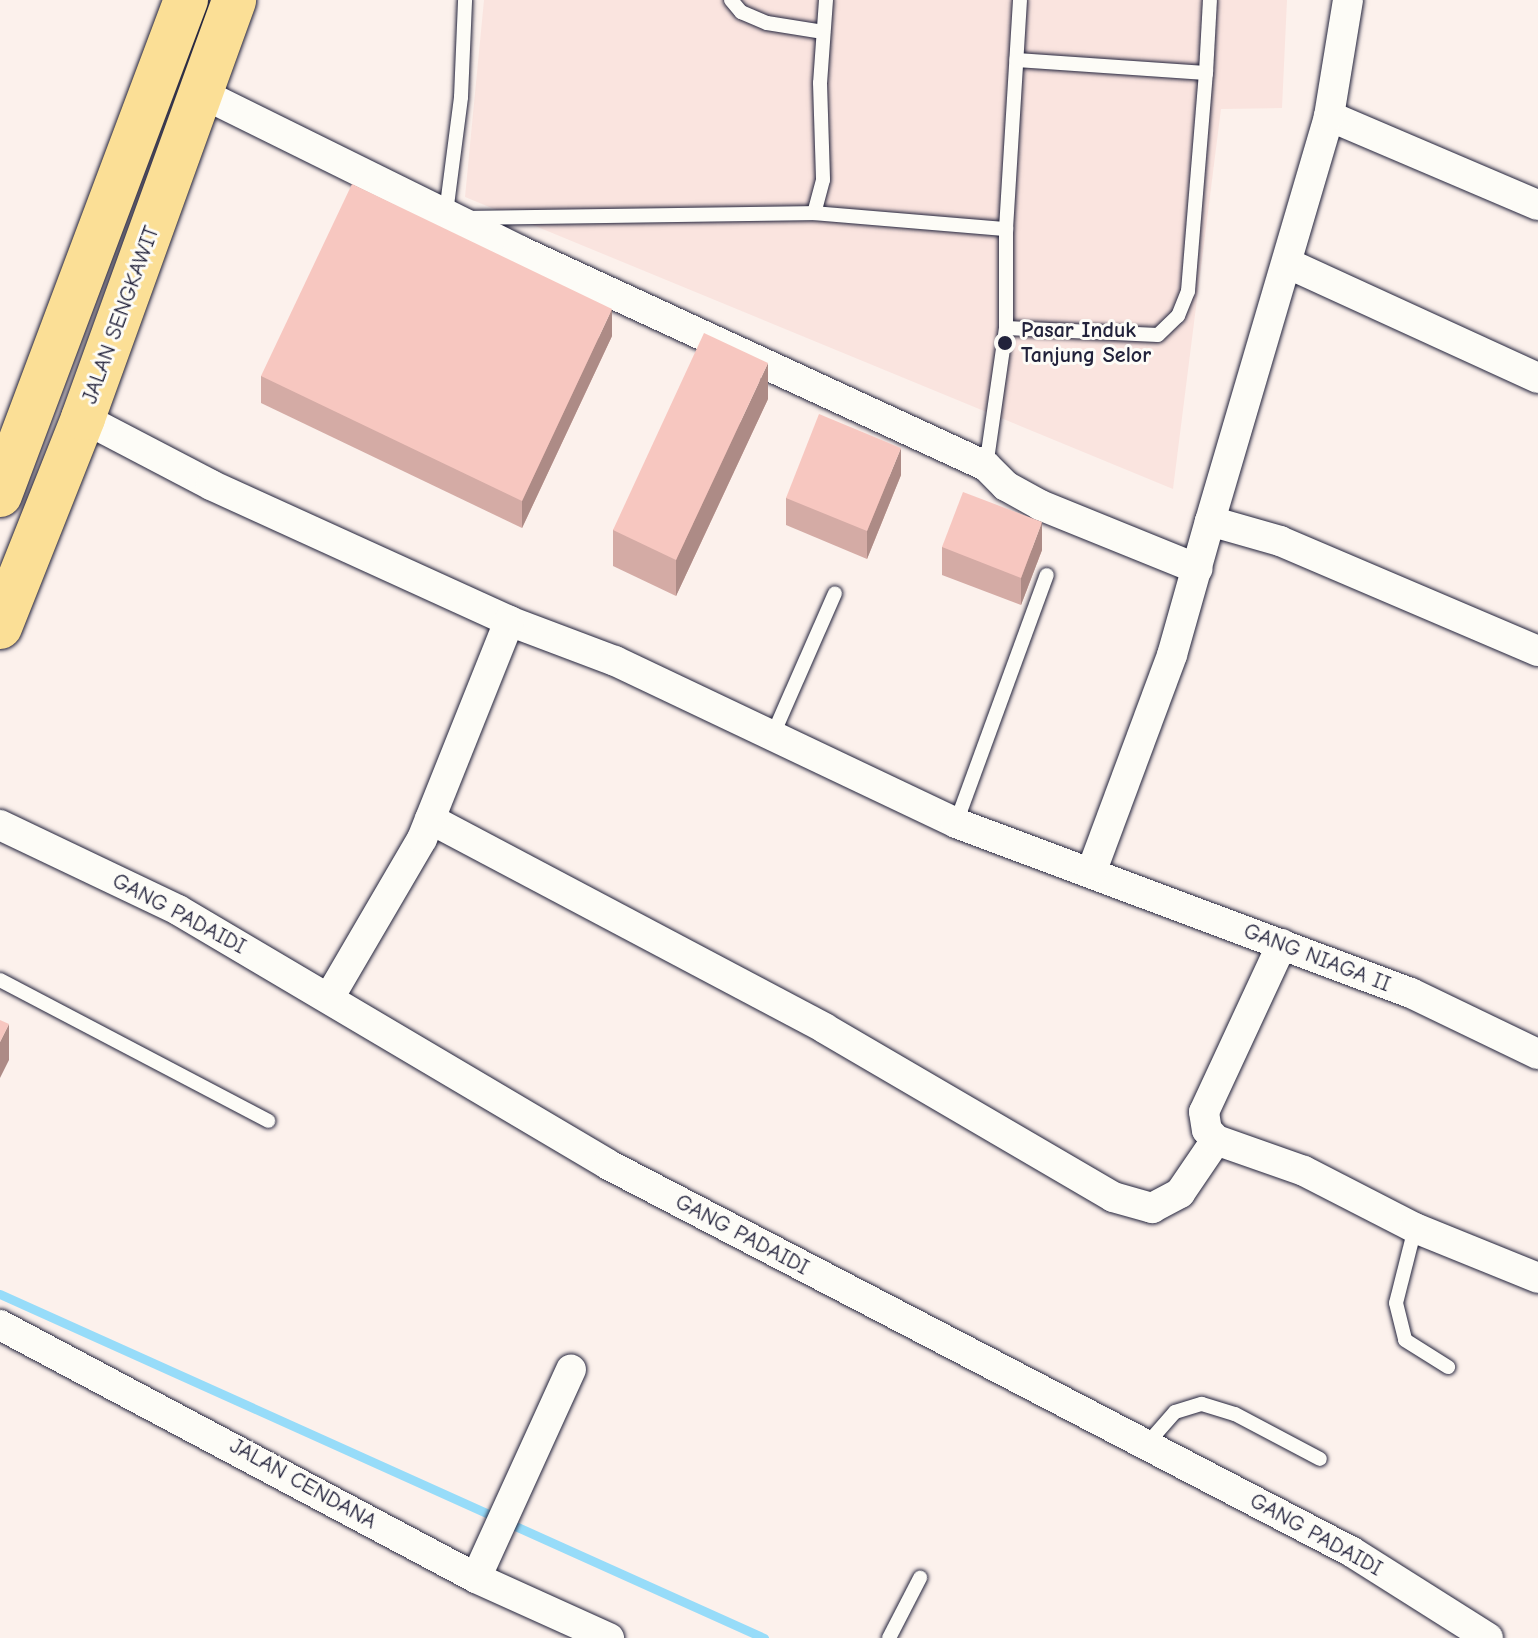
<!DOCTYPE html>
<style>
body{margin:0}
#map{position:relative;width:1538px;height:1638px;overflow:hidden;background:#fcf1ec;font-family:"Comic Neue",sans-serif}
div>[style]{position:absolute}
.built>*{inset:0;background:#fae4df}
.stream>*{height:9px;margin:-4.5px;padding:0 4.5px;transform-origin:4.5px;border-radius:4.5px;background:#97dcf9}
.roads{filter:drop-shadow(0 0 2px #22223b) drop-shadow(0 0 2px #22223b)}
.lane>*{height:14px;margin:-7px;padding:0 7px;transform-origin:7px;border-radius:7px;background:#fdfcf7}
.street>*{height:30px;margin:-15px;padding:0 15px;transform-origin:15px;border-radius:15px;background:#fdfcf7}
.highway>*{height:44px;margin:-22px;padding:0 22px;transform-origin:22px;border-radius:22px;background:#fbdf96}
.wall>*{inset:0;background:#d4aba5}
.shaded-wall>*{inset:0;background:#ad8b86}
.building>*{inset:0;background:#f7c7c0}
.dots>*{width:22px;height:22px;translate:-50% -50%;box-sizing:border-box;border:4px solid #fdfcf7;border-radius:50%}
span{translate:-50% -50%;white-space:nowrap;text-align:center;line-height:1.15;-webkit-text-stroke:6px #fdfcf7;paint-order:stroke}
.street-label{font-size:22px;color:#22223b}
.poi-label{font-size:22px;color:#22223b;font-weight:700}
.left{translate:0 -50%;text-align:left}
</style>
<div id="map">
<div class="built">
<i style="clip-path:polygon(484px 0,1287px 0,1282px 108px,1221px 109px,1173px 489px,465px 197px)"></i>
</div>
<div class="stream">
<i style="left:0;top:1294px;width:838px;rotate:24.24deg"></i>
</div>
<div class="roads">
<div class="lane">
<i style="left:731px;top:0;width:16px;rotate:50deg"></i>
<i style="left:741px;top:12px;width:28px;rotate:23deg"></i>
<i style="left:767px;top:23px;width:57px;rotate:9.1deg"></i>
<i style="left:826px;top:0;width:83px;rotate:94.1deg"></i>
<i style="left:820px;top:83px;width:97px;rotate:88.2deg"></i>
<i style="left:823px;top:180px;width:34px;rotate:105deg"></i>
<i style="left:814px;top:213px;width:193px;rotate:4.8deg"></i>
<i style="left:1006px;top:229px;width:99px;rotate:90deg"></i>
<i style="left:1006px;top:328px;width:139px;rotate:98.2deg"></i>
<i style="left:1206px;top:73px;width:73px;rotate:-86.9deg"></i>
<i style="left:446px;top:213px;width:117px;rotate:-82.6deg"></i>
<i style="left:461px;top:97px;width:97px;rotate:-87.6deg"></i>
<i style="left:470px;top:218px;width:344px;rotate:-0.8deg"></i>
<i style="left:1006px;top:229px;width:229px;rotate:-86.5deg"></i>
<i style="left:1006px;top:328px;width:152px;rotate:2.6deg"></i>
<i style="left:1158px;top:335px;width:28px;rotate:-44deg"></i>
<i style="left:1178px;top:316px;width:27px;rotate:-68deg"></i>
<i style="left:1188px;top:291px;width:219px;rotate:-85.3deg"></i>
<i style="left:1206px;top:73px;width:190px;rotate:-176.1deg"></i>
<i style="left:771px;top:739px;width:159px;rotate:-66.3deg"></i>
<i style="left:956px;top:823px;width:264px;rotate:-69.9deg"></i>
<i style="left:0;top:980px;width:303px;rotate:27.7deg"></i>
<i style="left:1415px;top:1228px;width:77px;rotate:104.2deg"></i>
<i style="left:1396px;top:1303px;width:38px;rotate:76deg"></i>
<i style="left:1405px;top:1340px;width:51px;rotate:32.1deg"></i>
<i style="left:1146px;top:1445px;width:44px;rotate:-48.7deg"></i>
<i style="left:1175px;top:1412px;width:28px;rotate:-17deg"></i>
<i style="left:1202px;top:1404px;width:34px;rotate:17deg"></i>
<i style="left:1235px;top:1414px;width:96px;rotate:27.9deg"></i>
<i style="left:889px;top:1638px;width:68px;rotate:-62.7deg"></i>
</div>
<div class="street">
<i style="left:203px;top:94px;width:352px;rotate:26.3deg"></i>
<i style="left:518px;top:250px;width:515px;rotate:24.78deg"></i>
<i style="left:986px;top:466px;width:28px;rotate:45deg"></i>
<i style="left:1006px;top:486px;width:39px;rotate:29deg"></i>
<i style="left:1040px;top:505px;width:170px;rotate:22.1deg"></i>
<i style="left:1329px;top:116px;width:227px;rotate:23.1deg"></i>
<i style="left:1289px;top:264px;width:274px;rotate:24.6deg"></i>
<i style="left:83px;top:418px;width:144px;rotate:27.6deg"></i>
<i style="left:211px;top:485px;width:328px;rotate:24.5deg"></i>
<i style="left:509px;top:621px;width:113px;rotate:20.7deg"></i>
<i style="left:615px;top:661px;width:378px;rotate:25.4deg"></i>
<i style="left:956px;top:823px;width:486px;rotate:20.5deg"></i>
<i style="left:1411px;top:993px;width:141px;rotate:25.7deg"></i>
<i style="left:1210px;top:521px;width:422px;rotate:-73.6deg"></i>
<i style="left:1329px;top:116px;width:118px;rotate:-80.7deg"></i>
<i style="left:430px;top:819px;width:446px;rotate:27.9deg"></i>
<i style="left:824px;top:1028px;width:335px;rotate:30.3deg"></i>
<i style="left:1113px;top:1197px;width:41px;rotate:15.8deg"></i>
<i style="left:1152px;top:1208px;width:32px;rotate:-28deg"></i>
<i style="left:1180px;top:1193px;width:64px;rotate:-55.8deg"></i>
<i style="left:0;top:825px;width:197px;rotate:25.5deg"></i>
<i style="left:178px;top:910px;width:499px;rotate:30.6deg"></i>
<i style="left:607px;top:1164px;width:840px;rotate:27.51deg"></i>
<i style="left:1352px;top:1552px;width:161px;rotate:32.3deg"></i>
<i style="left:1091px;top:873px;width:233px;rotate:-69.6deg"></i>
<i style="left:1172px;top:655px;width:139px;rotate:-74.2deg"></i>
<i style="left:1210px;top:521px;width:73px;rotate:15.9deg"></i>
<i style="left:1280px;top:541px;width:280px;rotate:23.1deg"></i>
<i style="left:1282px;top:944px;width:185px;rotate:114.9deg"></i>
<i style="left:1204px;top:1112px;width:18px;rotate:81deg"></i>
<i style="left:1207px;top:1130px;width:13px;rotate:48deg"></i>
<i style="left:1216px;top:1140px;width:93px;rotate:19.4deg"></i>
<i style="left:1304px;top:1171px;width:125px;rotate:27.2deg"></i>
<i style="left:1415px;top:1228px;width:133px;rotate:22.1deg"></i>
<i style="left:329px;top:998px;width:184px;rotate:-59.7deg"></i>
<i style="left:422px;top:839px;width:235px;rotate:-68.2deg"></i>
<i style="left:0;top:1325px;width:539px;rotate:27.99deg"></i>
<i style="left:476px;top:1578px;width:146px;rotate:24.3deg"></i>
<i style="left:476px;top:1578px;width:229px;rotate:-65.5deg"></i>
</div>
<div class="highway">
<i style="left:0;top:495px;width:529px;rotate:-69.41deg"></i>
<i style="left:0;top:627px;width:225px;rotate:-68.3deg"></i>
<i style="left:83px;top:418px;width:444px;rotate:-70.1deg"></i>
</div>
</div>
<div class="wall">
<i style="clip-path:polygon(612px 336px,522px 528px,261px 403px,261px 376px)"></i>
<i style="clip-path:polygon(768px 399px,676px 596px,613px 566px,613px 530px)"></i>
<i style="clip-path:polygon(901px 475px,867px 559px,786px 525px,786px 498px)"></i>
<i style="clip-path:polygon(942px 547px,1042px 550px,1021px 605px,942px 575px)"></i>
</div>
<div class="shaded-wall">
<i style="clip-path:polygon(612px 309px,612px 336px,522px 528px,522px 501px)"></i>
<i style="clip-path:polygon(768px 363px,768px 399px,676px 596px,676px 560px)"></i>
<i style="clip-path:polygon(901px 448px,901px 475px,867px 559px,867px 531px)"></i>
<i style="clip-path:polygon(1042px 522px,1042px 550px,1021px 605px,1021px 578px)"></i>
<i style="clip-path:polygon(9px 1024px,9px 1060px,0 1078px,0 1042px)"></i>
</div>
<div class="building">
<i style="clip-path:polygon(352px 184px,612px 309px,522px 501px,261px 376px)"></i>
<i style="clip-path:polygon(704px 333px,768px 363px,676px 560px,613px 530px)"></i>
<i style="clip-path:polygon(819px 414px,901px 448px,867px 531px,786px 498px)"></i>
<i style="clip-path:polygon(963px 492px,1042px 522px,1021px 578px,942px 547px)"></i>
<i style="clip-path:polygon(0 1020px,9px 1024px,0 1042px)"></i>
</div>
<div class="dots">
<i style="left:1005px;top:343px;background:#22223b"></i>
</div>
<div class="street-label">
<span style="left:121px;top:315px;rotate:-70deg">JALAN SENGKAWIT</span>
<span style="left:179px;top:914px;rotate:28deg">GANG PADAIDI</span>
<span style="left:1317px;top:958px;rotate:21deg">GANG NIAGA II</span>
<span style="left:742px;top:1235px;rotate:28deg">GANG PADAIDI</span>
<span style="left:303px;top:1484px;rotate:29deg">JALAN CENDANA</span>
<span style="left:1316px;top:1535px;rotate:29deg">GANG PADAIDI</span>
</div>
<div class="poi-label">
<span class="left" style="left:1021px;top:343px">Pasar Induk<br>Tanjung Selor</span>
</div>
</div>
